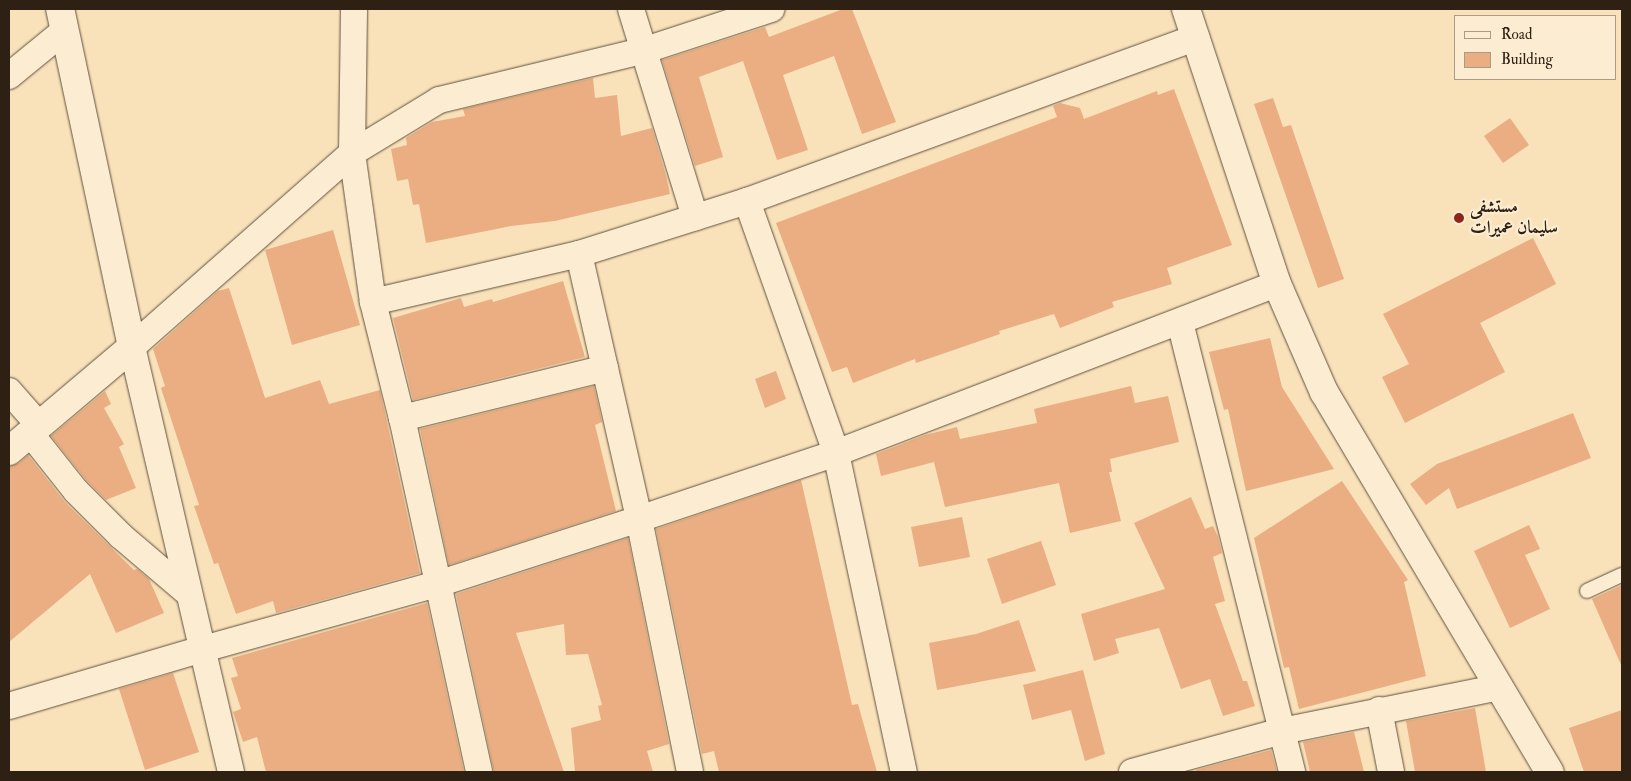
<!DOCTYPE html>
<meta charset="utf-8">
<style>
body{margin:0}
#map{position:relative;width:1631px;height:781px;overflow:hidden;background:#f9e1ba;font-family:"IM FELL Double Pica",Amiri,serif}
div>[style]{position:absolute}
.building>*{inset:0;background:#eaae82}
.roads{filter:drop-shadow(0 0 1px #61513d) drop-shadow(0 0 1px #61513d)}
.service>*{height:14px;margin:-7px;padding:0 7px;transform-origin:7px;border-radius:7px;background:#fbecd2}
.minor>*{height:26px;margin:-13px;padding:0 13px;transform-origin:13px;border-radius:13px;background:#fbecd2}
.tertiary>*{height:28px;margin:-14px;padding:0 14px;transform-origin:14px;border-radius:14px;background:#fbecd2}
.dots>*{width:14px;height:14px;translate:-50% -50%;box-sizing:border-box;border:2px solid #fbecd2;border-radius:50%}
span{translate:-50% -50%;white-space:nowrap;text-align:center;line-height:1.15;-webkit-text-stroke:4.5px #fbecd2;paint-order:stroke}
.poi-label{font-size:18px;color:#2e2113;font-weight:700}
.left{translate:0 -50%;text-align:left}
.frame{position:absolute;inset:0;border:10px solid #2e2113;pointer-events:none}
.legend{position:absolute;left:1454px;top:15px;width:162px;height:65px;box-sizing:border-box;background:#fbecd2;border:1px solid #a99b86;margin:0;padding:6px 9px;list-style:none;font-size:15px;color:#2e2113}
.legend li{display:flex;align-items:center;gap:10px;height:25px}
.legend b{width:25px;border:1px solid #a99b86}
</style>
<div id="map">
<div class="building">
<i style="clip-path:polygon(843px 9px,852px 9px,896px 122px,862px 134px,834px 56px,783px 75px,808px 150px,777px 160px,743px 61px,699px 77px,723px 157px,695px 166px,662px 60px,765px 27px,769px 37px)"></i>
<i style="clip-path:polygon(593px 78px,595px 98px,617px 95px,621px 136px,652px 128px,666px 175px,670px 194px,555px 221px,511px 226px,426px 243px,419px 204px,413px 205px,408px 179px,397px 181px,391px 149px,407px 145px,406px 138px,432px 122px,465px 116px,463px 109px)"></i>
<i style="clip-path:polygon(1174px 89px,1232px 245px,1167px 268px,1172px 284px,1112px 302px,1114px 307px,1060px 328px,1054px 314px,999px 331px,1000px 334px,916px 363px,915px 359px,853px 383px,847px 367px,832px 372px,776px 223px,1057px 117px,1053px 106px,1060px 103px,1080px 108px,1084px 119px,1157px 91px,1158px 95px)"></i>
<i style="clip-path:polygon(1273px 98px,1283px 127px,1291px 125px,1344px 279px,1318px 288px,1254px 104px)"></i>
<i style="clip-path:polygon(1510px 118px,1529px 145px,1503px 163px,1484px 136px)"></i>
<i style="clip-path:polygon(333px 230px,360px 325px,292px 345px,265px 250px)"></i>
<i style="clip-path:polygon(1533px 238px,1556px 284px,1480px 323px,1505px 372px,1405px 423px,1382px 377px,1409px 364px,1383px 314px)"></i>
<i style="clip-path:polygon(563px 281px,585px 357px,413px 400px,393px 318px,461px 298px,464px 307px,492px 299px,493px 302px)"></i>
<i style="clip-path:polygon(229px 288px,265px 398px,320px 380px,329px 404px,380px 390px,420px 573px,276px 613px,273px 601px,236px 614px,218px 563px,214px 564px,194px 506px,199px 505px,161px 388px,165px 386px,153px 349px,218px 291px)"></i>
<i style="clip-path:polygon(1270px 338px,1282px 387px,1334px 469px,1246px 491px,1228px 409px,1224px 410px,1209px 352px)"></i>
<i style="clip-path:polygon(776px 371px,786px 399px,765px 408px,755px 379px)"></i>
<i style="clip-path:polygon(594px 386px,602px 422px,595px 425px,616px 511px,449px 565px,420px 429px)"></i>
<i style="clip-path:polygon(1131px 386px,1135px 403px,1168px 396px,1179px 442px,1110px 459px,1112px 472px,1109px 472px,1121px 521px,1070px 533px,1059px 483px,945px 507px,934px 462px,881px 476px,876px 454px,925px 435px,957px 427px,960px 439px,1037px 423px,1034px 409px)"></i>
<i style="clip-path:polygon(105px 391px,111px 404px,104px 408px,124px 444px,119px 447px,136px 488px,106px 500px,87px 481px,51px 436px)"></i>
<i style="clip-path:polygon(1573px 413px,1591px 458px,1457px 509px,1449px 488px,1426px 505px,1410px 484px,1437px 464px)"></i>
<i style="clip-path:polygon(28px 455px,65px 502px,134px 570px,137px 569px,149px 579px,164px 613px,116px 633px,90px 574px,9px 642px,9px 466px,19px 463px)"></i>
<i style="clip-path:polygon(801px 480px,852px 705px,858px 704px,877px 772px,719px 772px,714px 751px,702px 754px,656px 529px)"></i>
<i style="clip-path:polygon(1342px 481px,1408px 580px,1404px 582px,1426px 676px,1299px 709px,1289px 667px,1284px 668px,1254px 538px)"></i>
<i style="clip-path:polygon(1191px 497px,1205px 529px,1213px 526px,1218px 537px,1222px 553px,1213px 557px,1225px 601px,1215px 604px,1243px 681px,1247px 681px,1255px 706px,1223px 716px,1210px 679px,1181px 689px,1159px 628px,1115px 639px,1119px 653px,1094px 661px,1081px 614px,1165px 589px,1134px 523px)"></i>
<i style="clip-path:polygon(962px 517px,970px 557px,919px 567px,911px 527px)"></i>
<i style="clip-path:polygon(1529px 525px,1540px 549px,1525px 555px,1550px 609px,1510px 628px,1474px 551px)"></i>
<i style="clip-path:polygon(628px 538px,669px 744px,647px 751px,653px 772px,575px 772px,571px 728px,601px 720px,598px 706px,602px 705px,588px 654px,566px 655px,564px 624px,516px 633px,564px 772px,494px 772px,456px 594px)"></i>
<i style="clip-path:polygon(1041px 541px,1056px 585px,1002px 604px,987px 559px)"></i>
<i style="clip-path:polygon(1622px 585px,1622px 667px,1592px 599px)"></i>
<i style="clip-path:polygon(427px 603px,464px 772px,266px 772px,257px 737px,243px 742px,233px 712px,241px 709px,231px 678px,238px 676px,232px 658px)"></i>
<i style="clip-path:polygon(1019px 620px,1036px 671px,937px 690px,929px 643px,976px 634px)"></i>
<i style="clip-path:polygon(1083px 670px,1105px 754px,1085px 761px,1071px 710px,1032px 720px,1023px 685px)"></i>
<i style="clip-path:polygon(173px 673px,199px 752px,145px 770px,119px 689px)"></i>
<i style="clip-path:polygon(1475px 708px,1486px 772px,1415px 772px,1406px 721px)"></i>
<i style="clip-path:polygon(1622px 710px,1622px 772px,1584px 772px,1569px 728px)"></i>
<i style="clip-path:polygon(1354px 732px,1364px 772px,1310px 772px,1303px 742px)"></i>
<i style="clip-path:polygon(1271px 750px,1277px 772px,1197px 772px,1196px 770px)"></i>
</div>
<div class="roads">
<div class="service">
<i style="left:1587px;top:591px;width:38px;rotate:-25deg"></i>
</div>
<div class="minor">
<i style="left:631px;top:9px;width:218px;rotate:72.9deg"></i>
<i style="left:9px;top:76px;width:71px;rotate:-39.3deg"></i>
<i style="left:352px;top:153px;width:102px;rotate:-31.3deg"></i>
<i style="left:439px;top:100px;width:212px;rotate:-13.6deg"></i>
<i style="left:645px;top:50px;width:133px;rotate:-18deg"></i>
<i style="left:352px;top:153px;width:144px;rotate:-89.2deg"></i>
<i style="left:747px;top:201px;width:267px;rotate:70.5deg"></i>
<i style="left:836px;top:453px;width:326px;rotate:78deg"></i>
<i style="left:579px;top:254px;width:272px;rotate:77.2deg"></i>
<i style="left:639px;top:519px;width:258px;rotate:78.6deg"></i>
<i style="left:373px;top:302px;width:212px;rotate:-13.1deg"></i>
<i style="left:579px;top:254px;width:176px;rotate:-17.5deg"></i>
<i style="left:747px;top:201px;width:478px;rotate:-20deg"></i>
<i style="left:1180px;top:322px;width:464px;rotate:76deg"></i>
<i style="left:9px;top:391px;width:45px;rotate:48.6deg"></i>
<i style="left:402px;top:418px;width:209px;rotate:-13.8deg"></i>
<i style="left:30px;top:433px;width:74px;rotate:51.6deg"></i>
<i style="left:76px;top:491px;width:64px;rotate:45deg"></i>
<i style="left:121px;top:536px;width:88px;rotate:40.4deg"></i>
<i style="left:9px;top:706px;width:202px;rotate:-16.4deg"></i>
<i style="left:203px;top:649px;width:244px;rotate:-15.5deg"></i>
<i style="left:438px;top:584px;width:211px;rotate:-17.9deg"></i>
<i style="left:639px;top:519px;width:208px;rotate:-18.5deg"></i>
<i style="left:836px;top:453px;width:472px;rotate:-21deg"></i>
<i style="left:1379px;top:710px;width:63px;rotate:79deg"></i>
<i style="left:231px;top:772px;width:436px;rotate:-103.1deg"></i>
<i style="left:132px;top:347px;width:293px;rotate:-41.4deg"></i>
<i style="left:352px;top:153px;width:150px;rotate:82deg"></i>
<i style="left:373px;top:302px;width:120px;rotate:76deg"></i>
<i style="left:402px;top:418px;width:362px;rotate:77.7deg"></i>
<i style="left:1132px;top:772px;width:156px;rotate:-15.3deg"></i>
<i style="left:1282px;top:731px;width:222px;rotate:-11.4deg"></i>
</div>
<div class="tertiary">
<i style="left:1186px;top:9px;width:290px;rotate:71.7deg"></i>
<i style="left:1277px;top:284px;width:118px;rotate:66.5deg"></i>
<i style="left:1324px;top:392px;width:442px;rotate:59.3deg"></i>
<i style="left:9px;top:451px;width:161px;rotate:-40.2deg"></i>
<i style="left:132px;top:347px;width:346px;rotate:-102deg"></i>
</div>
</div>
<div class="dots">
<i style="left:1459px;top:218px;background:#8f2418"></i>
</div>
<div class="poi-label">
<span class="left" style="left:1470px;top:218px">مستشفى<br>سليمان عميرات</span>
</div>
<div class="frame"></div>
<ul class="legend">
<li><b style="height:6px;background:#fbecd2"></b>Road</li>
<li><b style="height:14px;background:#eaae82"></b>Building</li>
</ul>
</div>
